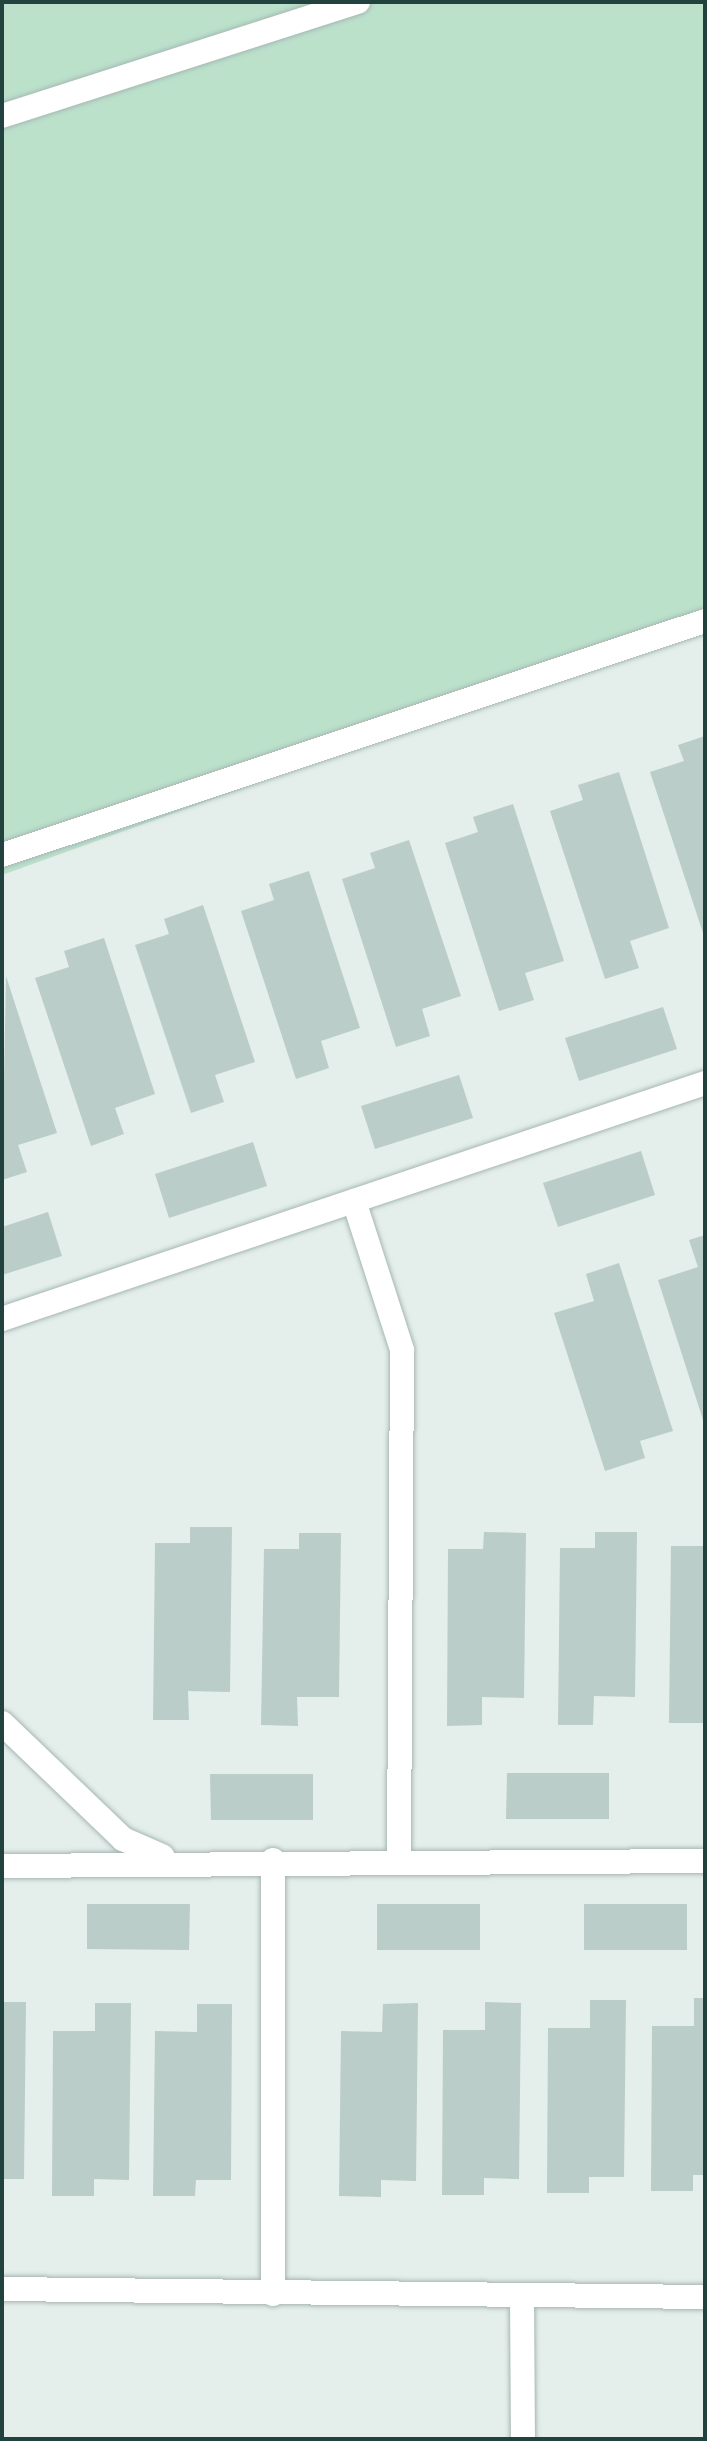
<!DOCTYPE html>
<style>
body{margin:0}
#map{position:relative;width:707px;height:2441px;overflow:hidden;background:#e4eeeb;font-family:"Space Grotesk",sans-serif}
div>[style]{position:absolute}
.green>*{inset:0;background:#bbe1cb}
.building>*{inset:0;background:#bbcdc8}
.roads{filter:drop-shadow(0 0 2px #a6b7b4) drop-shadow(0 0 2px #a6b7b4)}
.minor>*{height:24px;margin:-12px;padding:0 12px;transform-origin:12px;border-radius:12px;background:#fff}
span{translate:-50% -50%;white-space:nowrap;text-align:center;line-height:1.15;-webkit-text-stroke:6px #f5faf8;paint-order:stroke}
.frame{position:absolute;inset:0;border:4px solid #21423e;pointer-events:none}
</style>
<div id="map">
<div class="green">
<i style="clip-path:polygon(2px 2px,705px 2px,705px 622px,2px 875px)"></i>
</div>
<div class="building">
<i style="clip-path:polygon(705px 736px,705px 936px,704px 936px,650px 772px,684px 761px,678px 745px)"></i>
<i style="clip-path:polygon(619px 772px,669px 928px,630px 941px,639px 968px,605px 979px,550px 811px,583px 800px,578px 785px)"></i>
<i style="clip-path:polygon(513px 804px,564px 961px,525px 973px,534px 1000px,499px 1011px,445px 843px,478px 832px,473px 817px)"></i>
<i style="clip-path:polygon(409px 840px,461px 996px,422px 1009px,430px 1036px,396px 1047px,342px 879px,375px 868px,370px 853px)"></i>
<i style="clip-path:polygon(309px 871px,360px 1028px,321px 1041px,329px 1068px,296px 1079px,241px 911px,274px 900px,269px 884px)"></i>
<i style="clip-path:polygon(203px 905px,255px 1062px,215px 1075px,224px 1102px,191px 1113px,135px 945px,169px 934px,164px 919px)"></i>
<i style="clip-path:polygon(104px 938px,155px 1094px,115px 1108px,124px 1134px,91px 1146px,35px 978px,69px 967px,64px 951px)"></i>
<i style="clip-path:polygon(6px 976px,57px 1133px,18px 1145px,27px 1172px,2px 1180px)"></i>
<i style="clip-path:polygon(663px 1007px,677px 1049px,579px 1081px,565px 1038px)"></i>
<i style="clip-path:polygon(459px 1075px,473px 1118px,375px 1149px,361px 1106px)"></i>
<i style="clip-path:polygon(253px 1142px,267px 1186px,169px 1218px,155px 1174px)"></i>
<i style="clip-path:polygon(641px 1151px,655px 1195px,558px 1227px,543px 1183px)"></i>
<i style="clip-path:polygon(48px 1212px,62px 1256px,2px 1275px,2px 1227px)"></i>
<i style="clip-path:polygon(705px 1235px,705px 1423px,704px 1423px,658px 1280px,698px 1267px,689px 1240px)"></i>
<i style="clip-path:polygon(619px 1263px,673px 1431px,640px 1441px,645px 1458px,605px 1471px,554px 1313px,594px 1301px,586px 1274px)"></i>
<i style="clip-path:polygon(190px 1527px,232px 1527px,230px 1692px,188px 1691px,189px 1720px,153px 1720px,155px 1543px,190px 1543px)"></i>
<i style="clip-path:polygon(484px 1532px,526px 1533px,524px 1698px,482px 1697px,482px 1725px,447px 1726px,448px 1549px,483px 1549px)"></i>
<i style="clip-path:polygon(595px 1532px,637px 1532px,635px 1697px,594px 1696px,593px 1725px,558px 1725px,560px 1548px,595px 1548px)"></i>
<i style="clip-path:polygon(299px 1533px,341px 1533px,339px 1697px,297px 1697px,298px 1726px,261px 1725px,264px 1549px,299px 1549px)"></i>
<i style="clip-path:polygon(671px 1546px,705px 1546px,704px 1723px,669px 1723px)"></i>
<i style="clip-path:polygon(507px 1773px,609px 1773px,609px 1819px,506px 1819px)"></i>
<i style="clip-path:polygon(210px 1774px,313px 1774px,313px 1820px,211px 1820px)"></i>
<i style="clip-path:polygon(87px 1904px,190px 1904px,189px 1950px,87px 1949px)"></i>
<i style="clip-path:polygon(377px 1904px,480px 1904px,480px 1950px,377px 1950px)"></i>
<i style="clip-path:polygon(584px 1904px,687px 1904px,687px 1950px,584px 1950px)"></i>
<i style="clip-path:polygon(694px 1998px,705px 1998px,705px 2175px,693px 2175px,693px 2191px,651px 2191px,652px 2026px,694px 2026px)"></i>
<i style="clip-path:polygon(590px 2000px,626px 2000px,624px 2177px,589px 2177px,589px 2193px,547px 2193px,548px 2028px,590px 2028px)"></i>
<i style="clip-path:polygon(2px 2002px,26px 2002px,24px 2179px,2px 2179px)"></i>
<i style="clip-path:polygon(485px 2002px,521px 2003px,519px 2179px,484px 2178px,484px 2195px,442px 2195px,443px 2030px,485px 2030px)"></i>
<i style="clip-path:polygon(95px 2003px,131px 2003px,129px 2180px,94px 2179px,94px 2196px,52px 2196px,53px 2031px,95px 2031px)"></i>
<i style="clip-path:polygon(418px 2003px,416px 2181px,381px 2180px,381px 2197px,339px 2196px,341px 2031px,382px 2032px,383px 2004px)"></i>
<i style="clip-path:polygon(197px 2004px,232px 2004px,231px 2180px,196px 2180px,195px 2196px,153px 2196px,155px 2031px,197px 2032px)"></i>
</div>
<div class="roads">
<div class="minor">
<i style="left:2px;top:116px;width:374px;rotate:-17.8deg"></i>
<i style="left:2px;top:855px;width:741px;rotate:-18.41deg"></i>
<i style="left:354px;top:1201px;width:157px;rotate:72.1deg"></i>
<i style="left:402px;top:1350px;width:510px;rotate:90.34deg"></i>
<i style="left:2px;top:1319px;width:742px;rotate:-18.56deg"></i>
<i style="left:2px;top:1723px;width:168px;rotate:43.8deg"></i>
<i style="left:123px;top:1839px;width:43px;rotate:23.6deg"></i>
<i style="left:2px;top:1866px;width:703px;rotate:-0.41deg"></i>
<i style="left:2px;top:2289px;width:703px;rotate:0.65deg"></i>
<i style="left:273px;top:2294px;width:434px;rotate:-90deg"></i>
<i style="left:522px;top:2298px;width:141px;rotate:89.6deg"></i>
</div>
</div>
<div class="frame"></div>
</div>
